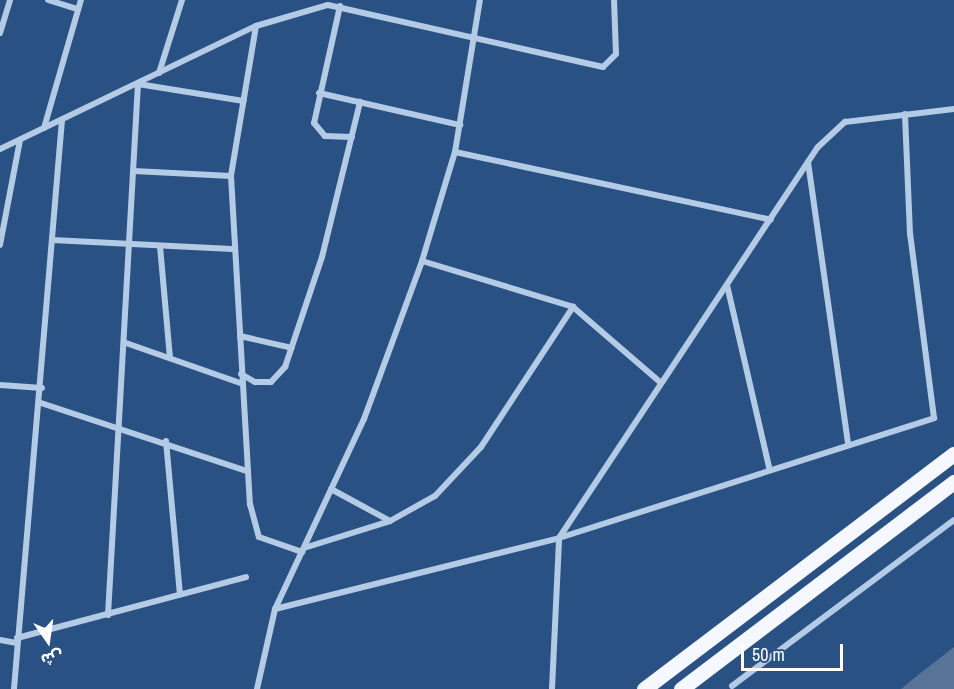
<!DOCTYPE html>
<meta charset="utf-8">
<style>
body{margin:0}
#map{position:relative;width:954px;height:689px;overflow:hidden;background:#2a5183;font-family:"Archivo Narrow","Noto Sans Arabic",sans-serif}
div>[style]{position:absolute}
.water>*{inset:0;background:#577395}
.minor>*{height:6px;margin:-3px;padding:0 3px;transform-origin:3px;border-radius:3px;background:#b4cbe6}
.primary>*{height:15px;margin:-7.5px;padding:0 7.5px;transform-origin:7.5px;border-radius:7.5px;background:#f5f8fe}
span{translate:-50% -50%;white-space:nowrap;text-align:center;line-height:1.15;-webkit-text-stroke:4.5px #2a5183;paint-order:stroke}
.north{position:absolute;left:18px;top:611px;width:60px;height:60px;-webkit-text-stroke:4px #2a5183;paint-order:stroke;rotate:167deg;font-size:16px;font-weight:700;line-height:24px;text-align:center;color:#fff}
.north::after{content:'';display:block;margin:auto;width:21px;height:27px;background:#fff;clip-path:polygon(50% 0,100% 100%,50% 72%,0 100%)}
.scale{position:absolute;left:741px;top:644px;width:102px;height:27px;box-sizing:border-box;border:3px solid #fff;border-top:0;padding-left:8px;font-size:18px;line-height:21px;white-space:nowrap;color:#fff;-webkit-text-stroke:4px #2a5183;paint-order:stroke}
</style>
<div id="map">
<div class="water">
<i style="clip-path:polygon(954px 647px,954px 689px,901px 689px,918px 675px)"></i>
</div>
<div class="minor">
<i style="left:48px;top:0;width:31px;rotate:17deg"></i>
<i style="left:340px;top:6px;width:120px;rotate:102.5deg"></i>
<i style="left:314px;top:123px;width:17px;rotate:50deg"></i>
<i style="left:325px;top:136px;width:27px;rotate:2deg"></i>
<i style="left:256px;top:26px;width:152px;rotate:99.5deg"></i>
<i style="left:231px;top:176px;width:329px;rotate:86.7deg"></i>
<i style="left:250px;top:504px;width:34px;rotate:75deg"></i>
<i style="left:259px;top:537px;width:46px;rotate:19.2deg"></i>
<i style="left:0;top:33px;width:34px;rotate:-73deg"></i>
<i style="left:159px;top:73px;width:77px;rotate:-72.5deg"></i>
<i style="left:319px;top:93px;width:145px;rotate:12.8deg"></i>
<i style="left:44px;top:128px;width:133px;rotate:-73.9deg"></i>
<i style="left:0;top:149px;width:284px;rotate:-25.7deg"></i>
<i style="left:256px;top:26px;width:75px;rotate:-16.3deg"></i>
<i style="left:328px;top:5px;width:282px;rotate:12.7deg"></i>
<i style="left:603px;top:67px;width:18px;rotate:-45deg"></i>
<i style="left:616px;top:54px;width:54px;rotate:-92.1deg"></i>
<i style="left:455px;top:152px;width:323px;rotate:12.1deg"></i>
<i style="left:808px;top:162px;width:285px;rotate:81.9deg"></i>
<i style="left:134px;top:171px;width:97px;rotate:3deg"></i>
<i style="left:52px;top:240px;width:180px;rotate:2.9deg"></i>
<i style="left:0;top:245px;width:107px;rotate:-79.2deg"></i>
<i style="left:160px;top:246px;width:111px;rotate:84.9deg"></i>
<i style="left:422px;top:261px;width:158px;rotate:16.9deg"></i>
<i style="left:573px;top:307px;width:116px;rotate:40.8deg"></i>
<i style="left:727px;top:285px;width:187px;rotate:77deg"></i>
<i style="left:240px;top:336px;width:53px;rotate:13deg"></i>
<i style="left:126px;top:343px;width:121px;rotate:19.3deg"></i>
<i style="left:241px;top:374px;width:16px;rotate:30deg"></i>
<i style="left:255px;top:382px;width:16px"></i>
<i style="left:271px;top:382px;width:21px;rotate:-47deg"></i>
<i style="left:285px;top:367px;width:116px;rotate:-71.4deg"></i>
<i style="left:322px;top:257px;width:160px;rotate:-76.2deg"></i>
<i style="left:0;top:385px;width:42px;rotate:4.1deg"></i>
<i style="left:41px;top:403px;width:217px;rotate:18.3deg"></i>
<i style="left:166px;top:441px;width:154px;rotate:84.8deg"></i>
<i style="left:331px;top:489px;width:67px;rotate:28.5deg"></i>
<i style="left:304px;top:548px;width:90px;rotate:-17.4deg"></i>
<i style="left:390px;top:521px;width:51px;rotate:-29.1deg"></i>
<i style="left:435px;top:496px;width:67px;rotate:-46.8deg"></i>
<i style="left:481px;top:447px;width:168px;rotate:-56.7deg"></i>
<i style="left:275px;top:609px;width:293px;rotate:-14deg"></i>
<i style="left:559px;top:538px;width:394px;rotate:-17.7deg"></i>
<i style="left:934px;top:418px;width:186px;rotate:-97.4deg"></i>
<i style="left:910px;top:234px;width:120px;rotate:-92.4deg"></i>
<i style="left:108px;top:615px;width:532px;rotate:-86.77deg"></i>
<i style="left:138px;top:84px;width:107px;rotate:9.1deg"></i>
<i style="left:17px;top:638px;width:237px;rotate:-14.9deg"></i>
<i style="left:0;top:640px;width:17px;rotate:10deg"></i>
<i style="left:732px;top:686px;width:277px;rotate:-36.8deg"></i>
<i style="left:14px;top:689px;width:571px;rotate:-85.18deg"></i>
<i style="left:257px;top:689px;width:82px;rotate:-77.3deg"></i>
<i style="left:275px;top:609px;width:210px;rotate:-64.9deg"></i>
<i style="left:364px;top:419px;width:168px;rotate:-69.8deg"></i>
<i style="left:422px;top:261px;width:114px;rotate:-73.2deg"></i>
<i style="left:455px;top:152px;width:154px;rotate:-80.7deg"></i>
<i style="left:552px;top:689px;width:151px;rotate:-87.3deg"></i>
<i style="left:559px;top:538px;width:469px;rotate:-56.5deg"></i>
<i style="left:818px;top:147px;width:37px;rotate:-43deg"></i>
<i style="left:845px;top:122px;width:110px;rotate:-6.8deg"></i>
</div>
<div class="primary">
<i style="left:644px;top:689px;width:389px;rotate:-37.2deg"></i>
<i style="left:681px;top:689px;width:343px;rotate:-37.2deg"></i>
</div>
<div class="north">ش</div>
<div class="scale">50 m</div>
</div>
